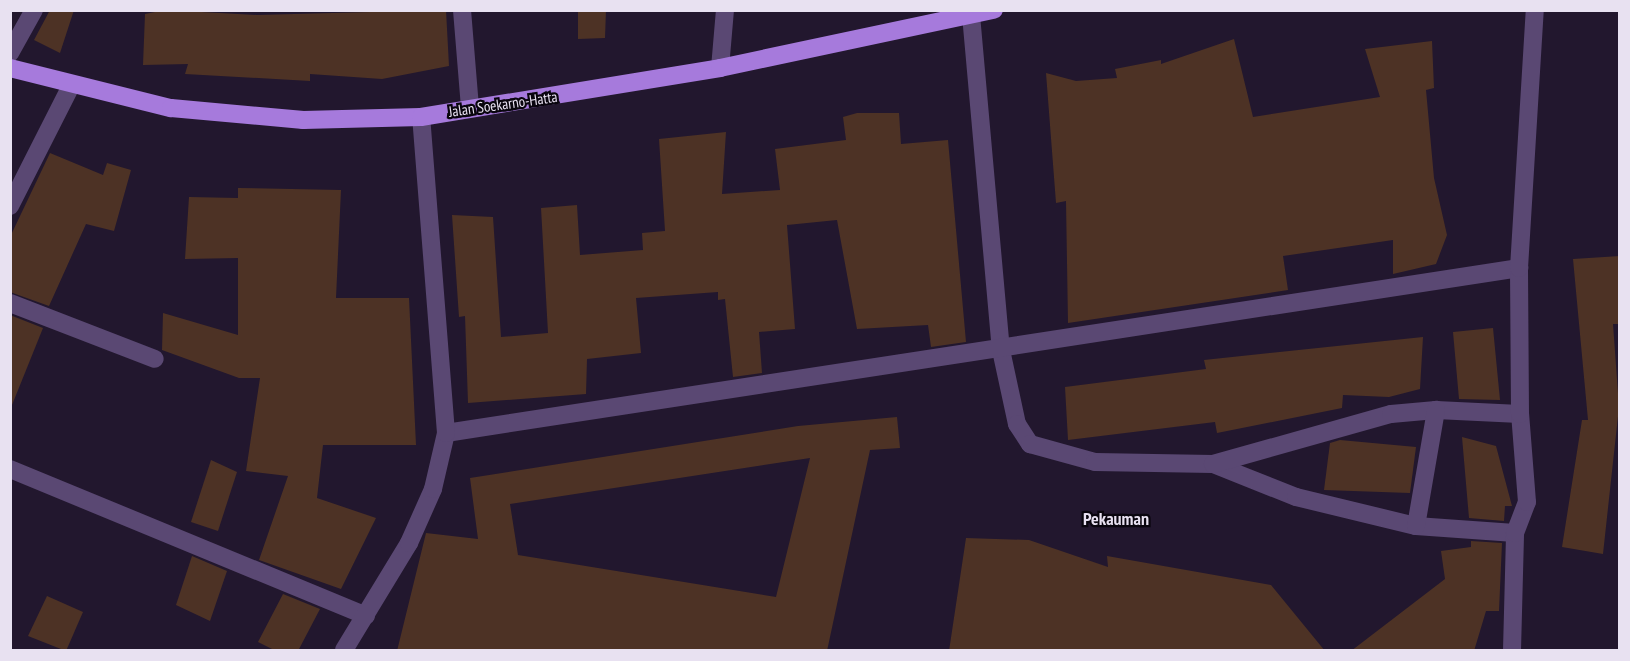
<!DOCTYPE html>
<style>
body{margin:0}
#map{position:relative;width:1630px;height:661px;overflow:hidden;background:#22172e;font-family:"PT Sans Narrow",sans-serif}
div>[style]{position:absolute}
.building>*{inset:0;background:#4d3225}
.minor>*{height:18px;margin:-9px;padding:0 9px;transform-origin:9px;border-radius:9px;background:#5a4873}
.trunk>*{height:18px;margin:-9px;padding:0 9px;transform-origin:9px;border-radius:9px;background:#a67adc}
span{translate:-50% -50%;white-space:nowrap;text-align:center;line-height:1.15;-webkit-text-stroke:4.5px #09050e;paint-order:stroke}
.street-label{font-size:15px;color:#e8e1f1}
.quarter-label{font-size:18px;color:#e8e1f1;font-weight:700}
.frame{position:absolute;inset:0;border:12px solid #e8e1f1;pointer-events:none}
</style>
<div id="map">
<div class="building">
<i style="clip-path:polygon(50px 10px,74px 10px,60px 53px,34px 40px)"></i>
<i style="clip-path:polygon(165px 10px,257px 15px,446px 10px,449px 66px,382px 79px,310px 74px,310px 81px,185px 74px,188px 64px,143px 65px,145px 14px)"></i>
<i style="clip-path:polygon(578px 10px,606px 10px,605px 38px,578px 39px)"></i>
<i style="clip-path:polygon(1234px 39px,1253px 117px,1380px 97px,1365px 49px,1432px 41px,1434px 88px,1426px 90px,1434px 178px,1447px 235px,1436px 264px,1393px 274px,1393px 240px,1283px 256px,1288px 290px,1068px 323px,1066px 201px,1056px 203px,1046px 73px,1076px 81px,1117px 78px,1115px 69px,1161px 60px,1161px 64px)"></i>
<i style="clip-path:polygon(857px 113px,899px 113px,901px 144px,948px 140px,966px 342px,931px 347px,928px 325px,857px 329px,837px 220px,787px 225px,795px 329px,759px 332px,762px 373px,733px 377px,725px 299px,718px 300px,718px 292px,636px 298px,641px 353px,587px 359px,586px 394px,468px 403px,465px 316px,459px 317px,452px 215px,493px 217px,501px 337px,548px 333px,541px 208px,577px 205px,580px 255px,643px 250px,642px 233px,665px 231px,659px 139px,726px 132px,722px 194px,780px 190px,775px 149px,846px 140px,843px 117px)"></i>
<i style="clip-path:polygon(50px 153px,103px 175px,107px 163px,131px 170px,114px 231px,86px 224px,49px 306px,10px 292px,10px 237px)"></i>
<i style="clip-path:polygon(238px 188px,341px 190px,336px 298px,409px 298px,416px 445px,323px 445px,317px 498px,376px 518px,341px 589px,259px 560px,288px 476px,246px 471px,260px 378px,239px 378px,162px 350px,163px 313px,238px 335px,238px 258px,185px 259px,189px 197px,238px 198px)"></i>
<i style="clip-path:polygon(1620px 256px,1619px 324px,1613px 324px,1619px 407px,1603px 554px,1562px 547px,1582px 420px,1588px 420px,1573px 259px)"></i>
<i style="clip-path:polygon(10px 315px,43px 328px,12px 405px,10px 405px)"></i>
<i style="clip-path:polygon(1493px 328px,1500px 400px,1459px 399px,1453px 332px)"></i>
<i style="clip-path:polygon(1423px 337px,1420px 389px,1389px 397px,1343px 395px,1342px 408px,1217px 433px,1215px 422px,1068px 440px,1065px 387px,1206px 369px,1204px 360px)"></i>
<i style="clip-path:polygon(evenodd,897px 417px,900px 448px,870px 450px,827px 651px,397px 651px,426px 533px,478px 539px,470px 478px,798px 426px,897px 417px,810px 458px,776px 597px,518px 555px,510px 504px,810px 458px)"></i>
<i style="clip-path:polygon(1462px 437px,1496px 446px,1512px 506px,1505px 506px,1504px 521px,1469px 518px)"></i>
<i style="clip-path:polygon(1340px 440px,1416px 447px,1410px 493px,1324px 490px,1330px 443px)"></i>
<i style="clip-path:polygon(211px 460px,237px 472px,218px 531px,191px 522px)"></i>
<i style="clip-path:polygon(966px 538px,1029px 540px,1108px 567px,1107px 556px,1271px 585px,1325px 651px,949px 651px)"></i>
<i style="clip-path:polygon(1471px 541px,1502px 543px,1499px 611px,1486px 611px,1474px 651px,1351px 651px,1445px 579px,1441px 551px,1471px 547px)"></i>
<i style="clip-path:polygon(192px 556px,227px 571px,210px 621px,176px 605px)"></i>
<i style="clip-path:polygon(283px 594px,320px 609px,298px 651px,276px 651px,258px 642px)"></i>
<i style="clip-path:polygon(47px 596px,83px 612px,66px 651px,28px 636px)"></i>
</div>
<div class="minor">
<i style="left:462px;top:10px;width:97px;rotate:85.3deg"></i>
<i style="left:971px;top:15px;width:336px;rotate:84.9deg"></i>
<i style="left:1001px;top:350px;width:76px;rotate:77.8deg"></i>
<i style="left:1017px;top:424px;width:24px;rotate:57deg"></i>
<i style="left:1030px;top:444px;width:67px;rotate:15.5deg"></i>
<i style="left:1095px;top:462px;width:118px;rotate:1deg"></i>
<i style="left:1213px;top:464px;width:89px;rotate:21.7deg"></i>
<i style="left:1296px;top:497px;width:123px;rotate:13.6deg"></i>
<i style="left:1416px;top:526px;width:99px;rotate:4deg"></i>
<i style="left:10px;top:53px;width:49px;rotate:-60.8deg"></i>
<i style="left:720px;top:68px;width:58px;rotate:-85.1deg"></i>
<i style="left:10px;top:206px;width:135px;rotate:-63.1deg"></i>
<i style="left:10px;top:303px;width:155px;rotate:21.1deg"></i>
<i style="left:446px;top:433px;width:1086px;rotate:-8.74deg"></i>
<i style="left:1213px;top:464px;width:185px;rotate:-15.7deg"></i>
<i style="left:1391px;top:414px;width:45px;rotate:-5.1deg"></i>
<i style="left:1436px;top:410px;width:84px;rotate:2.7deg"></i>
<i style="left:10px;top:469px;width:385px;rotate:22.4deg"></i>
<i style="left:1416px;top:526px;width:118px;rotate:-80.2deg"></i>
<i style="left:344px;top:650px;width:125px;rotate:-58.7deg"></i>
<i style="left:409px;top:543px;width:59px;rotate:-66deg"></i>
<i style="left:433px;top:489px;width:57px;rotate:-76.9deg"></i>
<i style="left:446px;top:433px;width:317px;rotate:-94.5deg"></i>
<i style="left:1512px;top:650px;width:117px;rotate:-88.5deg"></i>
<i style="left:1515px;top:533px;width:33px;rotate:-69deg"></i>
<i style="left:1527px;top:502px;width:88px;rotate:-94.5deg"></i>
<i style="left:1520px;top:414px;width:146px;rotate:-90.4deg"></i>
<i style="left:1519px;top:268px;width:258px;rotate:-86.5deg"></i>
</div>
<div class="trunk">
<i style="left:10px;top:68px;width:166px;rotate:14deg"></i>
<i style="left:171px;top:108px;width:133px;rotate:5.2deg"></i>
<i style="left:303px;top:120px;width:118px;rotate:-1.5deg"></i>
<i style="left:421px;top:117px;width:303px;rotate:-9.3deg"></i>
<i style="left:720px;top:68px;width:280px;rotate:-12deg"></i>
</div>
<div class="street-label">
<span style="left:503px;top:104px;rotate:-8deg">Jalan Soekarno-Hatta</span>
</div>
<div class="quarter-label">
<span style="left:1116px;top:519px">Pekauman</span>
</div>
<div class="frame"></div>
</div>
